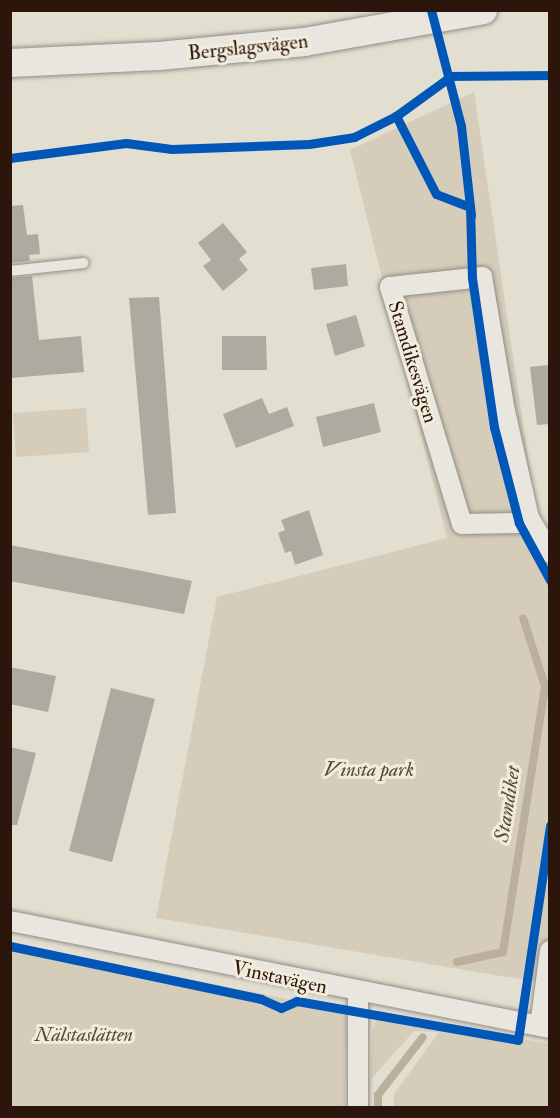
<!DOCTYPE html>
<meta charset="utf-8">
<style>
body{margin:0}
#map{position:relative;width:560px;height:1118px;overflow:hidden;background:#e2ded0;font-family:"IM FELL Double Pica",serif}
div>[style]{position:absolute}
.green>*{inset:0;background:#d5cdba}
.stream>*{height:8px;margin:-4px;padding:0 4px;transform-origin:4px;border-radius:4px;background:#bab09d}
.building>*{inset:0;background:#aeaaa0}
.roads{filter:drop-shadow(0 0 2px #928d84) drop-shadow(0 0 2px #928d84)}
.service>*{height:10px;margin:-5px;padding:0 5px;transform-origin:5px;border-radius:5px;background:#e9e6df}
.minor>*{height:20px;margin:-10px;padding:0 10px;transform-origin:10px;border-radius:10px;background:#e9e6df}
.secondary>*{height:28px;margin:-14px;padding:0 14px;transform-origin:14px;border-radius:14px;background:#e9e6df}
.cycleway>*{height:9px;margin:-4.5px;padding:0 4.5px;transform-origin:4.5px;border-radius:4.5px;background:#0057b8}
span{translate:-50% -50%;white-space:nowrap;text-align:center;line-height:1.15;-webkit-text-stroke:6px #f1ecdb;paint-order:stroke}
.street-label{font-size:20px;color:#2c150a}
.park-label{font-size:20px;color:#5b4839;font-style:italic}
.water-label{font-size:21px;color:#5e4b3c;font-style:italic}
.frame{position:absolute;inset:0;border:12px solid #2c150a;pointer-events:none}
</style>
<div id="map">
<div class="green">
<i style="clip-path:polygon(474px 92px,537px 519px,549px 540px,549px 984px,156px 918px,217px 597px,447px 538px,350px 150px)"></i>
<i style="clip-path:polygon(86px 408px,89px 452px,16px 457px,13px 413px)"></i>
<i style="clip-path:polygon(11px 943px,346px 1011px,345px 1107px,11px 1107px)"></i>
<i style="clip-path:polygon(379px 1011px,549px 1044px,549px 1107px,394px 1107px,394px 1094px,439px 1032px,414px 1031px,371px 1079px,372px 1032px)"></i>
</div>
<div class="stream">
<i style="left:457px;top:962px;width:47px;rotate:-12.3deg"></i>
<i style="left:503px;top:952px;width:269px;rotate:-81deg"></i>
<i style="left:545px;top:686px;width:71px;rotate:-107.9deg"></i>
<i style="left:378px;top:1108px;width:13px;rotate:-90deg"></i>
<i style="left:378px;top:1095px;width:73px;rotate:-52.2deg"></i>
</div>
<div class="building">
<i style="clip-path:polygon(23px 205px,27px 235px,38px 234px,40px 254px,29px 255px,30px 261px,10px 263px,10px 206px)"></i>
<i style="clip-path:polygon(223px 223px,247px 252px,239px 259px,248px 270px,223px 291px,203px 266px,211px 260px,198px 243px)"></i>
<i style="clip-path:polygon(346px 264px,348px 286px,314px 290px,311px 268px)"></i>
<i style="clip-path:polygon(32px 276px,39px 340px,81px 336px,84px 372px,10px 378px,10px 278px)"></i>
<i style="clip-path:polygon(159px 297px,176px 513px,148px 515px,129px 298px)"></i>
<i style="clip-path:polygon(356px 315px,365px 346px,335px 356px,326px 324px)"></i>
<i style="clip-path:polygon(222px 336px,266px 336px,267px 370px,222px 370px)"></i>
<i style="clip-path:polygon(549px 365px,549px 424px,537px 425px,530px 367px)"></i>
<i style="clip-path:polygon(262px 398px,269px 414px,287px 407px,294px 426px,236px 448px,223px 414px)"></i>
<i style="clip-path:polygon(374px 403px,381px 432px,323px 447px,316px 417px)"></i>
<i style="clip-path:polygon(309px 510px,323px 555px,295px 565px,291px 551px,285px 553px,278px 533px,285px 530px,281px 520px)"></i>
<i style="clip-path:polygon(10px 545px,192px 581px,184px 614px,10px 581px)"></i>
<i style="clip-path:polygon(10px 667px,56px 676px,48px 712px,10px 704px)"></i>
<i style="clip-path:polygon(111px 688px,155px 699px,112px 862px,69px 851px)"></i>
<i style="clip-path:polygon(10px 747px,36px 753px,17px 825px,10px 825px)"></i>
</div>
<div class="roads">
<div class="service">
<i style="left:10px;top:271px;width:74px;rotate:-6.2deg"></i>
</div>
<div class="minor">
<i style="left:529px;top:518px;width:11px;rotate:153deg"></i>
<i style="left:519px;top:523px;width:57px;rotate:179deg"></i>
<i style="left:462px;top:524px;width:248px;rotate:-106.9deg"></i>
<i style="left:390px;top:287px;width:93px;rotate:-6.2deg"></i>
<i style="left:482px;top:277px;width:136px;rotate:80.3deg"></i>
<i style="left:505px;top:411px;width:110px;rotate:77.4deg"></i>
<i style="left:529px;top:518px;width:41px;rotate:59deg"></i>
<i style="left:10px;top:921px;width:550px;rotate:11.21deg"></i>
<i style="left:540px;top:1026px;width:76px;rotate:-82.4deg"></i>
<i style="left:358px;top:1108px;width:115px;rotate:-90deg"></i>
</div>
<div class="secondary">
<i style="left:10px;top:63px;width:149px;rotate:-2.7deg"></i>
<i style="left:159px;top:56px;width:146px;rotate:-5.5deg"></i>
<i style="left:304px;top:42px;width:182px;rotate:-10.1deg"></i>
</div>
</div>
<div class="cycleway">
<i style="left:431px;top:10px;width:120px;rotate:75.5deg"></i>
<i style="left:461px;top:126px;width:90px;rotate:83.6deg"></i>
<i style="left:10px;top:158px;width:117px;rotate:-7.4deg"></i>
<i style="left:126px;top:143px;width:46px;rotate:7.4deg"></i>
<i style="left:172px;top:149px;width:137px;rotate:-2.1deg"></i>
<i style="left:309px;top:144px;width:46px;rotate:-8.8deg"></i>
<i style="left:354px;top:137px;width:47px;rotate:-26.6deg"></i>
<i style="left:470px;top:207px;width:71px;rotate:88.4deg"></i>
<i style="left:472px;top:278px;width:151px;rotate:81.6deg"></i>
<i style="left:494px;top:427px;width:99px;rotate:75.4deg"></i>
<i style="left:519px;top:523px;width:65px;rotate:61.5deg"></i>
<i style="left:470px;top:207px;width:36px;rotate:-159deg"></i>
<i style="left:436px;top:194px;width:88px;rotate:-117.1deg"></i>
<i style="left:396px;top:116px;width:68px;rotate:-36deg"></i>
<i style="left:451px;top:76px;width:99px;rotate:-0.6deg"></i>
<i style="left:10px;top:946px;width:257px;rotate:11.9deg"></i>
<i style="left:261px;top:999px;width:22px;rotate:24deg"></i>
<i style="left:281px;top:1008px;width:17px;rotate:-24deg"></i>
<i style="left:297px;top:1001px;width:224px;rotate:10deg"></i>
<i style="left:518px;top:1040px;width:217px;rotate:-81.5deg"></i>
</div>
<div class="street-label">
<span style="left:248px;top:47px;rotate:-6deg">Bergslagsvägen</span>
<span style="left:413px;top:362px;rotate:73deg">Stamdikesvägen</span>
<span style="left:280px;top:977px;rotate:12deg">Vinstavägen</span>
</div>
<div class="park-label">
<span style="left:369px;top:769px">Vinsta park</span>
<span style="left:84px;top:1034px">Nälstaslätten</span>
</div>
<div class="water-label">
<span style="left:508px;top:804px;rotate:-81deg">Stamdiket</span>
</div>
<div class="frame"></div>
</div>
